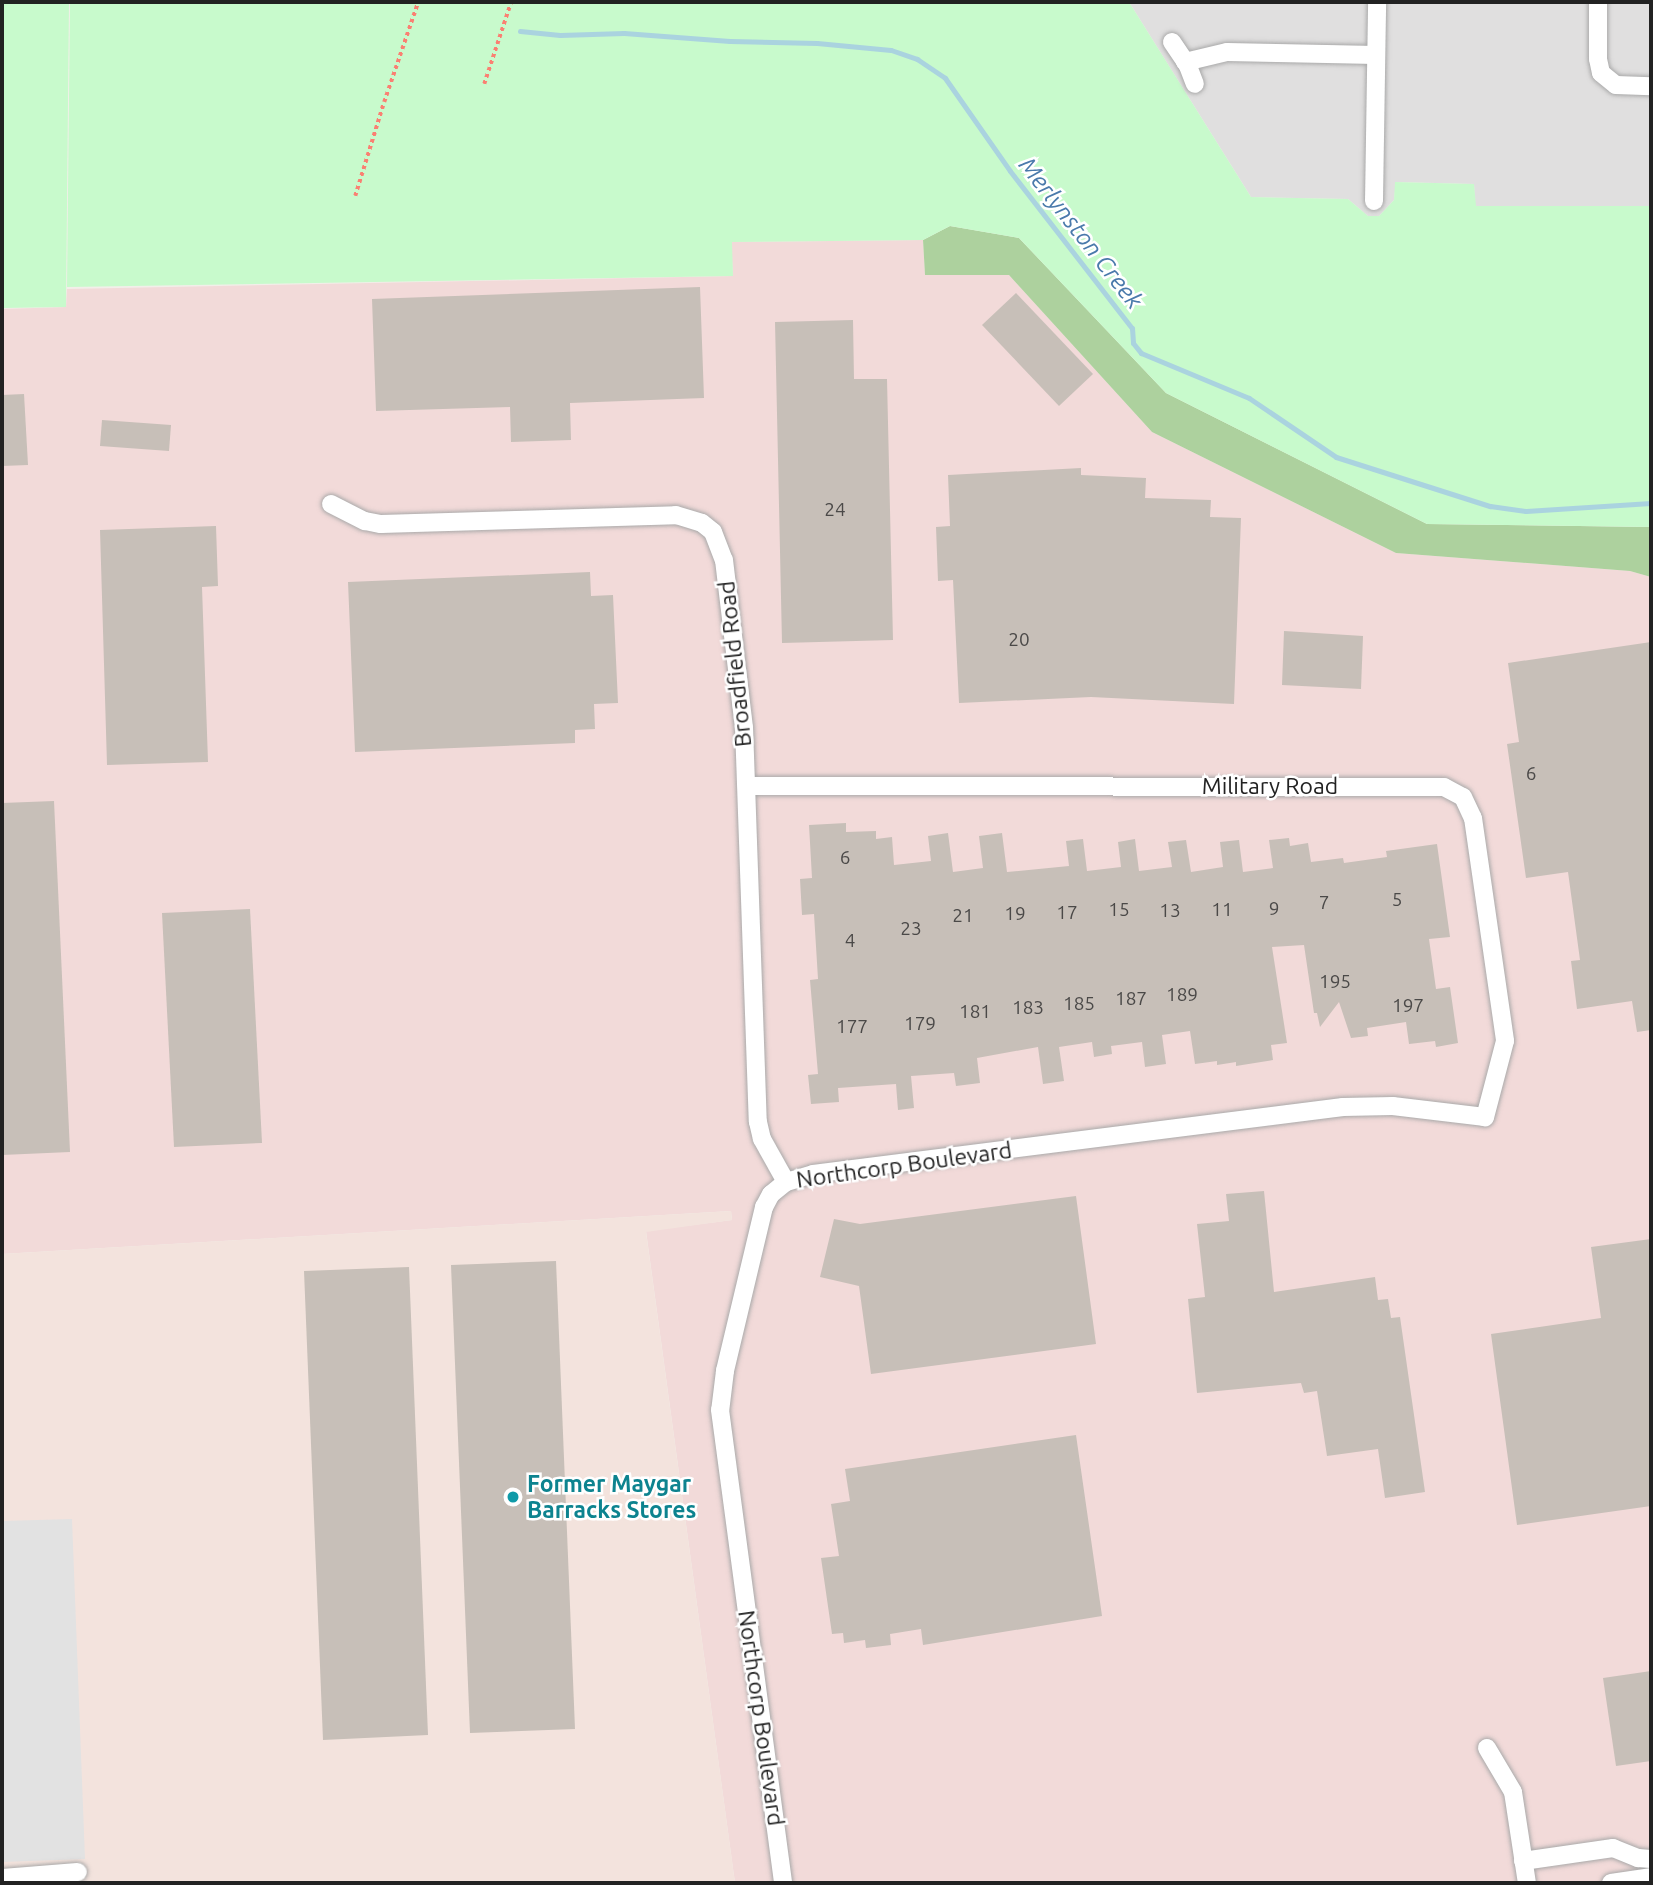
<!DOCTYPE html>
<style>
body{margin:0}
#map{position:relative;width:1653px;height:1885px;overflow:hidden;background:#f2efe9;font-family:Ubuntu,sans-serif}
div>[style]{position:absolute}
.residential>*{inset:0;background:#e0dfdf}
.commercial>*{inset:0;background:#f2dad9}
.military>*{inset:0;background:#f3e3dd}
.forest>*{inset:0;background:#add19e}
.park>*{inset:0;background:#c8facc}
.parking>*{inset:0;background:#e2e2e2}
.stream>*{height:5px;margin:-2.5px;padding:0 2.5px;transform-origin:2.5px;border-radius:2.5px;background:#aad3df}
.building>*{inset:0;background:#c7bfb8}
.path>*{height:3.5px;margin-top:-1.75px;transform-origin:0;background:repeating-linear-gradient(90deg,#fa8072 0 3.5px,transparent 0 7px)}
.roads{filter:drop-shadow(0 0 2px #a9a9a9) drop-shadow(0 0 2px #a9a9a9)}
.minor>*{height:18px;margin:-9px;padding:0 9px;transform-origin:9px;border-radius:9px;background:#fff}
.dots>*{width:19px;height:19px;translate:-50% -50%;box-sizing:border-box;border:4px solid #fff;border-radius:50%}
span{translate:-50% -50%;white-space:nowrap;text-align:center;line-height:1.15;-webkit-text-stroke:5px #fff;paint-order:stroke}
.number-label{font-size:19px;color:#4b4948}
.number-label span{-webkit-text-stroke-width:0}
.street-label{font-size:23px;color:#222}
.culture-label{font-size:23px;color:#0d838f;font-weight:700}
.left{translate:0 -50%;text-align:left}
.water-label{font-size:24px;color:#4a7aab;font-style:italic}
.frame{position:absolute;inset:0;border:4px solid #222;pointer-events:none}
</style>
<div id="map">
<div class="residential">
<i style="clip-path:polygon(1129px 2px,1651px 2px,1651px 206px,1475px 206px,1474px 184px,1396px 182px,1394px 200px,1379px 216px,1368px 216px,1348px 199px,1251px 197px)"></i>
</div>
<div class="commercial">
<i style="clip-path:polygon(923px 240px,925px 275px,1009px 275px,1152px 432px,1396px 553px,1630px 571px,1651px 577px,1651px 1883px,735px 1883px,646px 1231px,732px 1220px,731px 1211px,2px 1254px,2px 309px,66px 307px,67px 289px,733px 276px,731px 242px)"></i>
</div>
<div class="military">
<i style="clip-path:polygon(731px 1211px,732px 1220px,646px 1232px,735px 1883px,2px 1883px,2px 1254px)"></i>
</div>
<div class="forest">
<i style="clip-path:polygon(950px 226px,1019px 238px,1166px 393px,1427px 524px,1651px 527px,1651px 577px,1630px 571px,1396px 553px,1152px 432px,1009px 275px,925px 275px,923px 240px)"></i>
</div>
<div class="park">
<i style="clip-path:polygon(2px 2px,69px 2px,66px 307px,2px 308px)"></i>
<i style="clip-path:polygon(70px 2px,1129px 2px,1251px 197px,1348px 199px,1368px 216px,1379px 216px,1394px 200px,1395px 182px,1474px 184px,1476px 206px,1651px 206px,1651px 527px,1427px 524px,1166px 393px,1019px 238px,950px 226px,923px 240px,732px 242px,733px 276px,67px 287px)"></i>
</div>
<div class="parking">
<i style="clip-path:polygon(72px 1519px,85px 1859px,2px 1862px,2px 1521px)"></i>
</div>
<div class="stream">
<i style="left:520px;top:31px;width:40px;rotate:5.7deg"></i>
<i style="left:560px;top:35px;width:64px;rotate:-1.8deg"></i>
<i style="left:624px;top:33px;width:106px;rotate:4.3deg"></i>
<i style="left:730px;top:41px;width:87px;rotate:1.3deg"></i>
<i style="left:817px;top:43px;width:74px;rotate:5.4deg"></i>
<i style="left:891px;top:50px;width:28px;rotate:19deg"></i>
<i style="left:917px;top:59px;width:34px;rotate:34deg"></i>
<i style="left:945px;top:78px;width:113px;rotate:55deg"></i>
<i style="left:1010px;top:171px;width:199px;rotate:52.2deg"></i>
<i style="left:1132px;top:328px;width:15px;rotate:86deg"></i>
<i style="left:1133px;top:343px;width:13px;rotate:51deg"></i>
<i style="left:1141px;top:353px;width:117px;rotate:22.6deg"></i>
<i style="left:1249px;top:398px;width:105px;rotate:34.1deg"></i>
<i style="left:1336px;top:457px;width:162px;rotate:17.7deg"></i>
<i style="left:1490px;top:506px;width:36px;rotate:8deg"></i>
<i style="left:1526px;top:511px;width:125px;rotate:-3.7deg"></i>
</div>
<div class="building">
<i style="clip-path:polygon(700px 287px,704px 398px,570px 403px,571px 440px,511px 442px,510px 407px,376px 411px,372px 299px)"></i>
<i style="clip-path:polygon(1016px 293px,1093px 374px,1059px 406px,982px 325px)"></i>
<i style="clip-path:polygon(853px 320px,854px 379px,887px 379px,893px 640px,782px 643px,775px 322px)"></i>
<i style="clip-path:polygon(24px 394px,28px 465px,2px 466px,2px 395px)"></i>
<i style="clip-path:polygon(102px 420px,171px 425px,169px 451px,100px 446px)"></i>
<i style="clip-path:polygon(1081px 468px,1081px 475px,1146px 478px,1145px 498px,1211px 500px,1210px 517px,1241px 518px,1234px 704px,1091px 697px,959px 703px,953px 580px,938px 581px,936px 527px,950px 526px,948px 475px)"></i>
<i style="clip-path:polygon(216px 526px,218px 586px,202px 587px,208px 762px,107px 765px,100px 530px)"></i>
<i style="clip-path:polygon(590px 572px,591px 596px,613px 595px,618px 703px,594px 704px,595px 729px,575px 730px,575px 743px,355px 752px,348px 582px)"></i>
<i style="clip-path:polygon(1284px 631px,1363px 636px,1361px 689px,1282px 685px)"></i>
<i style="clip-path:polygon(1651px 642px,1651px 1030px,1637px 1032px,1632px 1001px,1577px 1009px,1571px 961px,1580px 960px,1568px 872px,1526px 878px,1507px 744px,1519px 742px,1508px 663px)"></i>
<i style="clip-path:polygon(54px 801px,70px 1152px,2px 1155px,2px 803px)"></i>
<i style="clip-path:polygon(846px 823px,846px 832px,876px 831px,876px 839px,892px 837px,894px 865px,931px 861px,928px 836px,948px 833px,953px 872px,983px 868px,979px 836px,1002px 833px,1007px 872px,1069px 866px,1066px 841px,1083px 839px,1087px 871px,1121px 867px,1118px 842px,1135px 839px,1139px 871px,1172px 867px,1168px 842px,1186px 840px,1191px 872px,1223px 867px,1220px 842px,1239px 840px,1243px 872px,1273px 868px,1269px 840px,1289px 838px,1290px 846px,1308px 843px,1311px 862px,1343px 858px,1344px 863px,1387px 857px,1386px 851px,1437px 844px,1450px 937px,1429px 939px,1436px 989px,1450px 987px,1458px 1043px,1436px 1047px,1435px 1041px,1409px 1044px,1406px 1022px,1367px 1028px,1368px 1036px,1351px 1038px,1339px 1002px,1320px 1027px,1317px 1013px,1314px 1013px,1304px 945px,1272px 947px,1287px 1043px,1271px 1045px,1273px 1060px,1236px 1066px,1236px 1062px,1217px 1065px,1217px 1061px,1195px 1064px,1190px 1031px,1162px 1035px,1166px 1064px,1145px 1067px,1142px 1042px,1111px 1046px,1112px 1054px,1094px 1057px,1092px 1042px,1059px 1047px,1064px 1081px,1043px 1084px,1038px 1047px,977px 1058px,980px 1083px,956px 1086px,954px 1073px,911px 1076px,914px 1108px,898px 1110px,896px 1084px,838px 1088px,839px 1102px,811px 1104px,808px 1075px,818px 1074px,810px 980px,818px 979px,814px 914px,802px 915px,800px 879px,812px 878px,809px 825px)"></i>
<i style="clip-path:polygon(250px 909px,262px 1143px,174px 1147px,162px 913px)"></i>
<i style="clip-path:polygon(1264px 1191px,1274px 1292px,1375px 1277px,1378px 1300px,1388px 1299px,1391px 1318px,1400px 1317px,1425px 1492px,1385px 1498px,1378px 1449px,1327px 1456px,1317px 1391px,1304px 1393px,1301px 1383px,1197px 1393px,1188px 1299px,1205px 1297px,1197px 1224px,1229px 1221px,1226px 1194px)"></i>
<i style="clip-path:polygon(1076px 1196px,1096px 1344px,871px 1374px,859px 1286px,820px 1277px,834px 1219px,860px 1224px)"></i>
<i style="clip-path:polygon(1651px 1239px,1651px 1506px,1517px 1525px,1491px 1334px,1601px 1318px,1591px 1247px)"></i>
<i style="clip-path:polygon(556px 1261px,575px 1729px,470px 1733px,451px 1265px)"></i>
<i style="clip-path:polygon(409px 1267px,428px 1735px,323px 1740px,304px 1271px)"></i>
<i style="clip-path:polygon(1076px 1435px,1102px 1616px,923px 1645px,921px 1629px,890px 1634px,891px 1645px,866px 1648px,865px 1640px,844px 1643px,843px 1633px,832px 1634px,821px 1558px,839px 1556px,831px 1504px,850px 1501px,845px 1469px)"></i>
<i style="clip-path:polygon(1651px 1671px,1651px 1761px,1616px 1766px,1603px 1678px)"></i>
</div>
<div class="path">
<i style="left:484px;top:84px;width:86px;rotate:-71.8deg"></i>
<i style="left:355px;top:196px;width:98px;rotate:-72.9deg"></i>
<i style="left:384px;top:102px;width:106px;rotate:-71.2deg"></i>
</div>
<div class="roads">
<div class="minor">
<i style="left:1598px;top:2px;width:57px;rotate:90deg"></i>
<i style="left:1598px;top:59px;width:14px;rotate:78deg"></i>
<i style="left:1601px;top:73px;width:19px;rotate:39deg"></i>
<i style="left:1616px;top:85px;width:35px;rotate:2deg"></i>
<i style="left:1172px;top:42px;width:29px;rotate:56deg"></i>
<i style="left:1188px;top:66px;width:19px;rotate:69deg"></i>
<i style="left:1185px;top:62px;width:43px;rotate:-13.4deg"></i>
<i style="left:1227px;top:52px;width:149px;rotate:1.2deg"></i>
<i style="left:1374px;top:201px;width:199px;rotate:-89.1deg"></i>
<i style="left:331px;top:504px;width:38px;rotate:27deg"></i>
<i style="left:365px;top:521px;width:16px;rotate:11deg"></i>
<i style="left:381px;top:524px;width:295px;rotate:-1.7deg"></i>
<i style="left:676px;top:515px;width:27px;rotate:17deg"></i>
<i style="left:702px;top:523px;width:14px;rotate:39deg"></i>
<i style="left:713px;top:532px;width:30px;rotate:69deg"></i>
<i style="left:724px;top:560px;width:168px;rotate:83.2deg"></i>
<i style="left:744px;top:727px;width:395px;rotate:88deg"></i>
<i style="left:758px;top:1122px;width:17px;rotate:77deg"></i>
<i style="left:762px;top:1139px;width:49px;rotate:60.8deg"></i>
<i style="left:747px;top:786px;width:697px;rotate:0.08deg"></i>
<i style="left:1444px;top:787px;width:21px;rotate:28deg"></i>
<i style="left:1463px;top:797px;width:23px;rotate:65deg"></i>
<i style="left:1473px;top:818px;width:225px;rotate:81.8deg"></i>
<i style="left:1505px;top:1041px;width:79px;rotate:104.7deg"></i>
<i style="left:1485px;top:1117px;width:93px;rotate:-173.2deg"></i>
<i style="left:1393px;top:1106px;width:50px;rotate:178.9deg"></i>
<i style="left:1343px;top:1107px;width:534px;rotate:172.8deg"></i>
<i style="left:813px;top:1174px;width:28px;rotate:163deg"></i>
<i style="left:786px;top:1182px;width:19px;rotate:141deg"></i>
<i style="left:771px;top:1194px;width:15px;rotate:118deg"></i>
<i style="left:764px;top:1207px;width:169px;rotate:103.4deg"></i>
<i style="left:725px;top:1371px;width:39px;rotate:97deg"></i>
<i style="left:720px;top:1410px;width:477px;rotate:82.4deg"></i>
<i style="left:1487px;top:1748px;width:51px;rotate:59.4deg"></i>
<i style="left:1513px;top:1792px;width:92px;rotate:81.3deg"></i>
<i style="left:1523px;top:1861px;width:91px;rotate:-8.2deg"></i>
<i style="left:1613px;top:1848px;width:27px;rotate:22deg"></i>
<i style="left:1638px;top:1858px;width:13px;rotate:4deg"></i>
<i style="left:2px;top:1878px;width:76px;rotate:-4.5deg"></i>
<i style="left:1611px;top:1883px;width:40px;rotate:-8.5deg"></i>
</div>
</div>
<div class="dots">
<i style="left:513px;top:1497px;background:#0f9aa8"></i>
</div>
<div class="number-label">
<span style="left:835px;top:510px">24</span>
<span style="left:1019px;top:640px">20</span>
<span style="left:1531px;top:774px">6</span>
<span style="left:845px;top:858px">6</span>
<span style="left:1397px;top:900px">5</span>
<span style="left:1324px;top:903px">7</span>
<span style="left:1274px;top:909px">9</span>
<span style="left:1119px;top:910px">15</span>
<span style="left:1222px;top:910px">11</span>
<span style="left:1170px;top:911px">13</span>
<span style="left:1067px;top:913px">17</span>
<span style="left:1015px;top:914px">19</span>
<span style="left:963px;top:916px">21</span>
<span style="left:911px;top:929px">23</span>
<span style="left:850px;top:941px">4</span>
<span style="left:1335px;top:982px">195</span>
<span style="left:1182px;top:995px">189</span>
<span style="left:1131px;top:999px">187</span>
<span style="left:1079px;top:1004px">185</span>
<span style="left:1408px;top:1006px">197</span>
<span style="left:1028px;top:1008px">183</span>
<span style="left:975px;top:1012px">181</span>
<span style="left:920px;top:1024px">179</span>
<span style="left:852px;top:1027px">177</span>
</div>
<div class="street-label">
<span style="left:735px;top:664px;rotate:-96deg">Broadfield Road</span>
<span style="left:1270px;top:786px">Military Road</span>
<span style="left:904px;top:1165px;rotate:-8deg">Northcorp Boulevard</span>
<span style="left:761px;top:1718px;rotate:82deg">Northcorp Boulevard</span>
</div>
<div class="culture-label">
<span class="left" style="left:527px;top:1497px">Former Maygar<br>Barracks Stores</span>
</div>
<div class="water-label">
<span style="left:1081px;top:233px;rotate:52deg">Merlynston Creek</span>
</div>
<div class="frame"></div>
</div>
